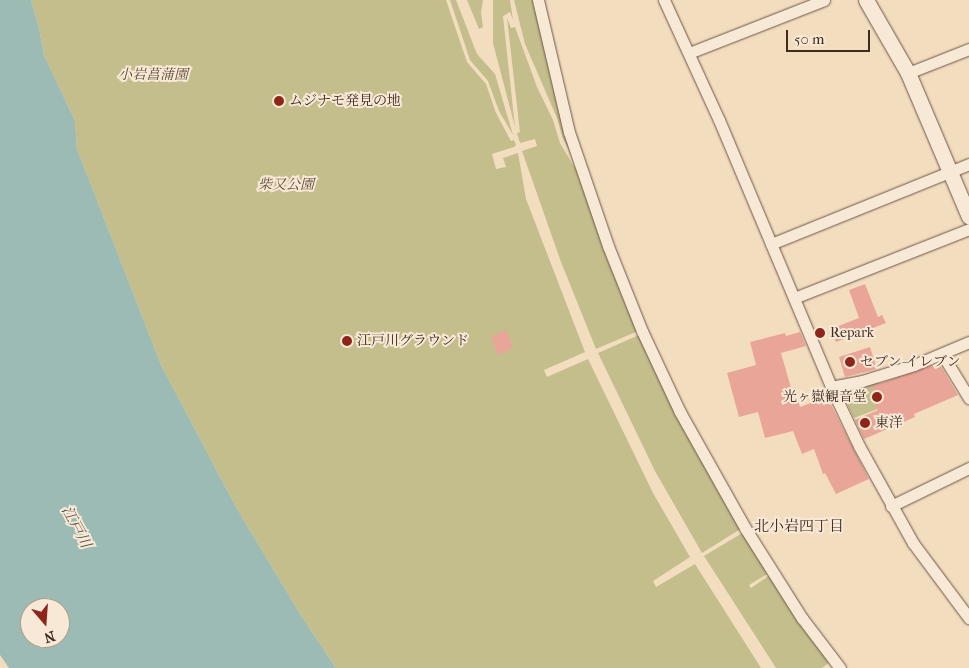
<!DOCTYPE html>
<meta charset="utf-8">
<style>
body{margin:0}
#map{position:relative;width:969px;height:668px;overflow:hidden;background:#f3ddbf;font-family:"IM FELL French Canon","Noto Serif JP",serif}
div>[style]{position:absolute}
.green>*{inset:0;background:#c3be8c}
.water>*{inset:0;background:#9bbbb4}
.building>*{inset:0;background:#e9a598}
.roads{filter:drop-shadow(0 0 1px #6d5647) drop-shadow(0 0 1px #6d5647)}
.minor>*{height:11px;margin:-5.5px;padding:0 5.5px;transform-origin:5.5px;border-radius:5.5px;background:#f7e9d5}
.tertiary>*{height:15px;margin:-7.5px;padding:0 7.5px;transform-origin:7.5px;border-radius:7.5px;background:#f7e9d5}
.dots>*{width:14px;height:14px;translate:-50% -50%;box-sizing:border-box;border:2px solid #f7e9d5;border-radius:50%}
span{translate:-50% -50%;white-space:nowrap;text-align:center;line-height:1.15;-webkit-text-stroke:4px #f7e9d5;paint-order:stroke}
.park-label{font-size:14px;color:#614e3a;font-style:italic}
.poi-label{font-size:14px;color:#40291f}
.left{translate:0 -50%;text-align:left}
.right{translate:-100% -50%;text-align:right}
.water-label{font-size:15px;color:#574e44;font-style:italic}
.neighbourhood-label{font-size:15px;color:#40291f}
.north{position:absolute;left:20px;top:598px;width:50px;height:50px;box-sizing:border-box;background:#f7e9d5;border:1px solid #ae9c8c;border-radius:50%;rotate:162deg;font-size:14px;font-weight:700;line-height:20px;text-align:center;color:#40291f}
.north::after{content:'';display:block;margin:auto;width:18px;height:22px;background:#8f2418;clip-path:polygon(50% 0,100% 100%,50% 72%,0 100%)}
.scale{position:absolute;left:786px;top:30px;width:84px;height:22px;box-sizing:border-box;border:2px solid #40291f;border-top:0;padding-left:6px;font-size:15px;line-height:18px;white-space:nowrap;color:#40291f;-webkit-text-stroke:4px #f7e9d5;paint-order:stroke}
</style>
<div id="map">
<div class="green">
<i style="clip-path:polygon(31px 0,446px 0,467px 62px,486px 84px,496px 113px,511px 141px,514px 140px,516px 145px,514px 147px,492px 154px,496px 169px,506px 167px,503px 158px,518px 153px,526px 199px,585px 352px,544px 370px,547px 377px,588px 359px,653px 493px,690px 557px,653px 581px,656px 587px,695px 564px,761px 668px,336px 668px,300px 614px,237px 509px,161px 365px,77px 149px,75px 121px,44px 55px,39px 28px)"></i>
<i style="clip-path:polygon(450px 0,456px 0,477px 54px,495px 74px,513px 135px,499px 111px,488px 81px,470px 60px)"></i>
<i style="clip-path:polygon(467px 0,483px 0,481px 13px,483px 27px,479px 29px)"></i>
<i style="clip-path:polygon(493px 0,510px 0,513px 20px,510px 12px,503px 16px,515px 127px,493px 43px)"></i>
<i style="clip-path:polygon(514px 0,535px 0,576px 163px,563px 139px,557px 118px,525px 44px)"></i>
<i style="clip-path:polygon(507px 18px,511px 28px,515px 27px,537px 87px,553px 120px,560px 143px,573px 165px,579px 172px,638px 331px,596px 349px,561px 262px,522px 151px,537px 146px,535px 139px,520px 143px,517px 133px,520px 132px)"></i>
<i style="clip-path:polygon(639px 335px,742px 528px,702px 553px,655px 471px,598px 353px)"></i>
<i style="clip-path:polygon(878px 380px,888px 405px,854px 418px,841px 391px)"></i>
<i style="clip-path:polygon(744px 532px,769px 573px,749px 585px,751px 588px,770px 575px,830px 662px,822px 668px,776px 668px,704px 556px)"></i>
</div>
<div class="water">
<i style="clip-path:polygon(evenodd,0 0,31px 0,39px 28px,44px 55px,75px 121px,77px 149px,161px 365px,237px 509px,300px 614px,336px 668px,9px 668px,0 655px,0 0,30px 608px,60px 608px,60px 638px,30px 638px,30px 608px)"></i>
</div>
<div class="building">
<i style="clip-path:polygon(865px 284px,878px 317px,882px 315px,886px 323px,836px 342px,831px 329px,859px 318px,849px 290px)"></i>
<i style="clip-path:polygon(506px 330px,513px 348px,498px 355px,491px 337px)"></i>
<i style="clip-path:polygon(800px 332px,806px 346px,781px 353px,791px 388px,794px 387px,800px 407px,827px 397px,869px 479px,836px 494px,825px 473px,823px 474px,814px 449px,802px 454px,793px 431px,765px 438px,758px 412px,739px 417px,727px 373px,756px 365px,750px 342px,785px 333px,786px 336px)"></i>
<i style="clip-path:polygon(870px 347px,877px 369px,845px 377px,839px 357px)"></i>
<i style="clip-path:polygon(939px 363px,958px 395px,914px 414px,915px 417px,864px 439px,855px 420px,878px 410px,870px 394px,875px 392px,872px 386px)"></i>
</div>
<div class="roads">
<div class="minor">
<i style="left:538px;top:0;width:136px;rotate:76.8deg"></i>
<i style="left:569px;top:132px;width:120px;rotate:71.1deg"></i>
<i style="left:608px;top:246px;width:92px;rotate:68.2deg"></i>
<i style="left:642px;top:331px;width:89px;rotate:64.9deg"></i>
<i style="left:680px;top:412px;width:133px;rotate:60.7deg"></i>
<i style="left:745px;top:528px;width:107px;rotate:57.7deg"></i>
<i style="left:802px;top:618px;width:63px;rotate:52.8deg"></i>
<i style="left:664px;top:0;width:132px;rotate:65.4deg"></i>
<i style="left:719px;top:120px;width:290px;rotate:67.2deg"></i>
<i style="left:831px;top:387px;width:65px;rotate:64.6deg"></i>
<i style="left:859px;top:446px;width:111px;rotate:60.9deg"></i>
<i style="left:913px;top:543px;width:94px;rotate:53.3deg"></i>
<i style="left:689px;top:53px;width:145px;rotate:-21.4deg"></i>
<i style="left:908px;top:73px;width:66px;rotate:-21.5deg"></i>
<i style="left:771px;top:244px;width:214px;rotate:-22deg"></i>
<i style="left:794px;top:298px;width:188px;rotate:-21.5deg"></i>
<i style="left:942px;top:354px;width:52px;rotate:58.5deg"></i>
<i style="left:831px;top:387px;width:32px;rotate:-11deg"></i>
<i style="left:862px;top:381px;width:54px;rotate:-17.1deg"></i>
<i style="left:914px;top:365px;width:60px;rotate:-22.7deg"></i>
<i style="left:891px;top:506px;width:87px;rotate:-26deg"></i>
</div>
<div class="tertiary">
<i style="left:866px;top:0;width:84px;rotate:60.1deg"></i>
<i style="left:908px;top:73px;width:156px;rotate:67deg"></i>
</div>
</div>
<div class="dots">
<i style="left:279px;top:101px;background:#8f2418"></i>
<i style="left:820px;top:333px;background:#8f2418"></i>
<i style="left:347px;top:341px;background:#8f2418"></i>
<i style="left:850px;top:362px;background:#8f2418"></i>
<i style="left:877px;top:397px;background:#8f2418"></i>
<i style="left:865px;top:423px;background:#8f2418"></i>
</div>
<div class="park-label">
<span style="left:153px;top:75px">小岩菖蒲園</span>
<span style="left:286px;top:185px">柴又公園</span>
</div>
<div class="poi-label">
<span class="left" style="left:289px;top:101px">ムジナモ発見の地</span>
<span class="left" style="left:830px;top:333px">Repark</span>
<span class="left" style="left:357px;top:341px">江戸川グラウンド</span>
<span class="left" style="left:860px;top:362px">セブン-イレブン</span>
<span class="right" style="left:867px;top:397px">光ヶ嶽観音堂</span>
<span class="left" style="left:875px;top:423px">東洋</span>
</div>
<div class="water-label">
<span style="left:76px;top:527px;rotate:62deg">江戸川</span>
</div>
<div class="neighbourhood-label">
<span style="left:799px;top:527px">北小岩四丁目</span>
</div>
<div class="north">N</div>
<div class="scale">50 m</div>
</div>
